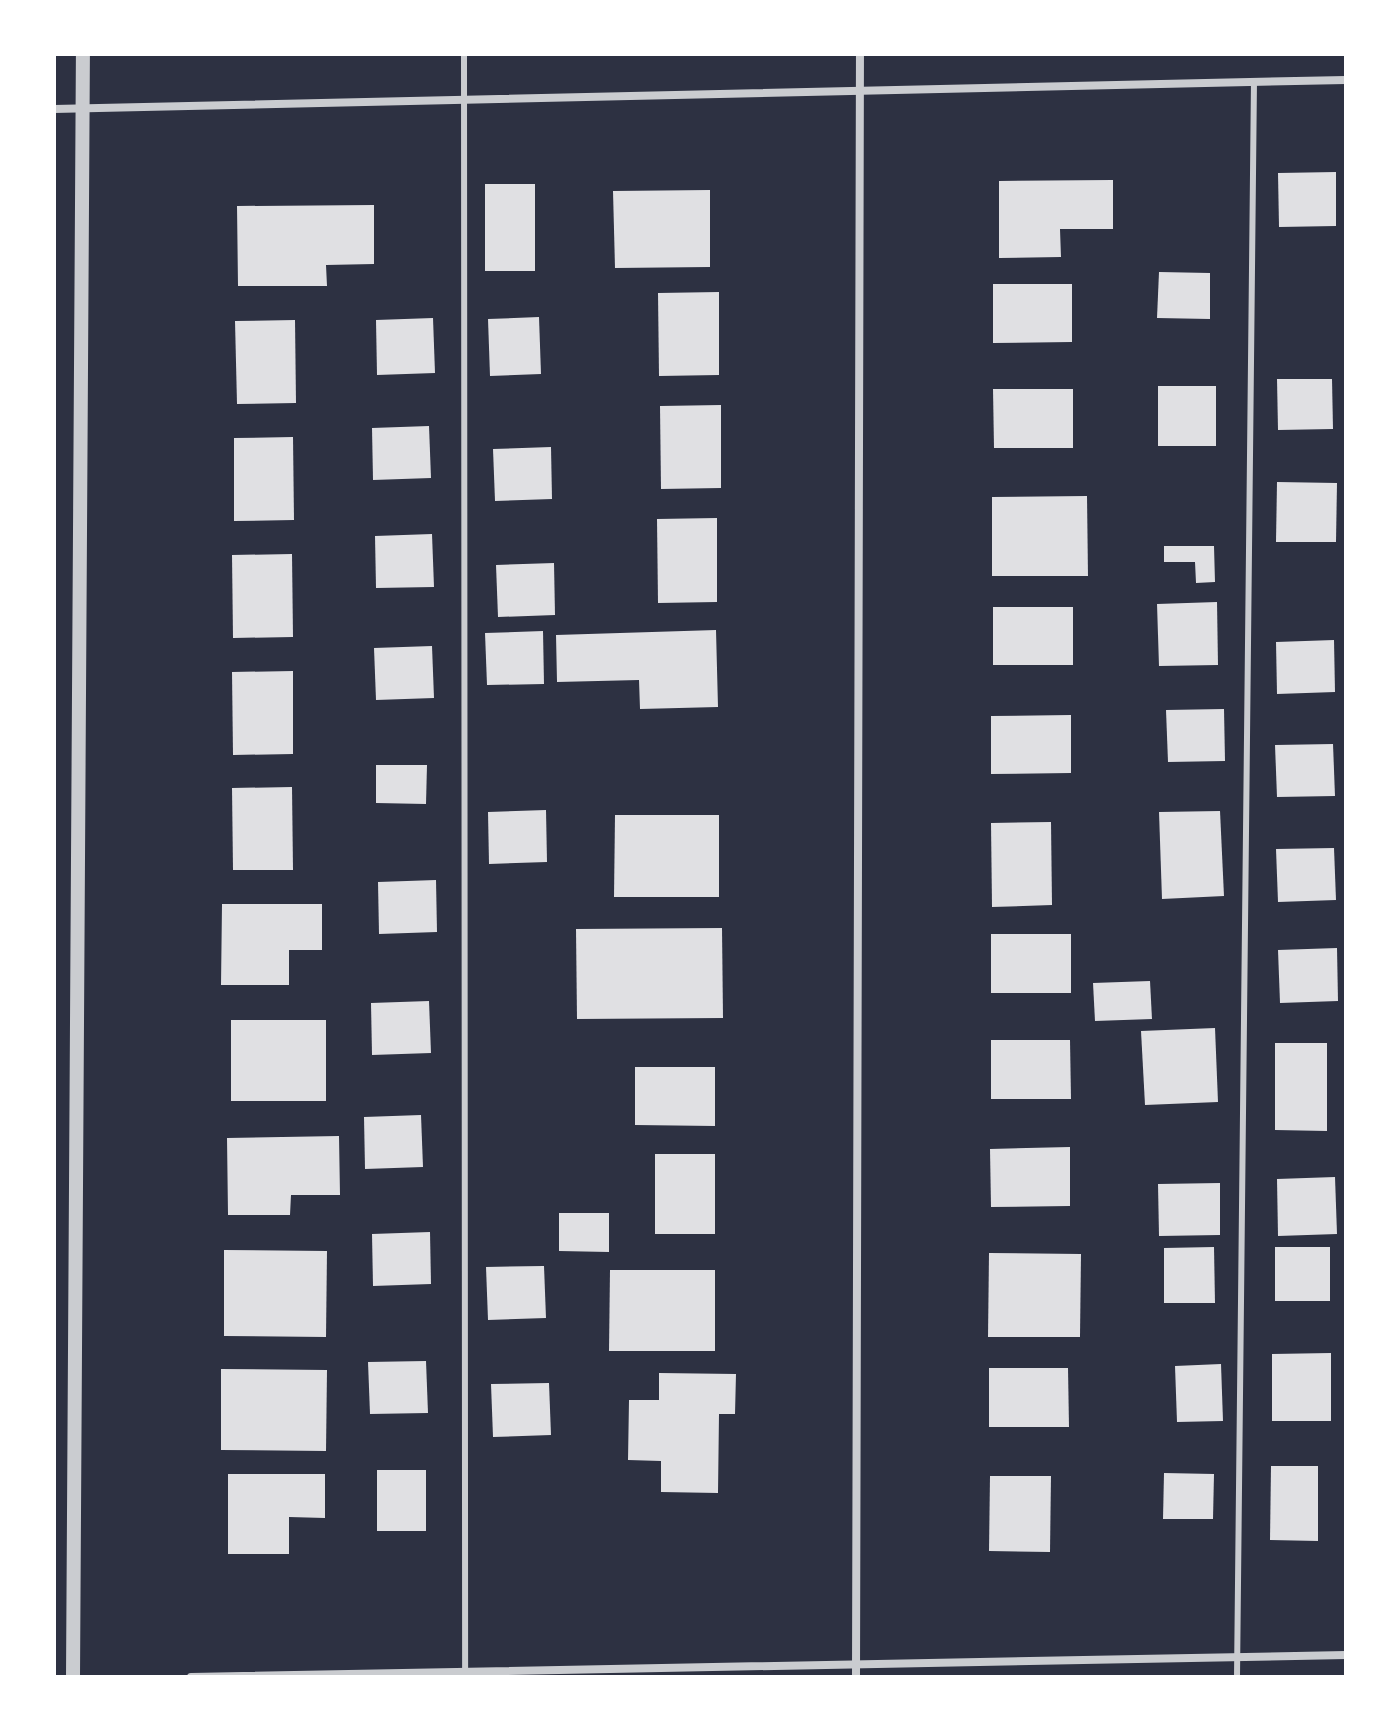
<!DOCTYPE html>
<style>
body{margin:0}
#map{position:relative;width:1400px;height:1731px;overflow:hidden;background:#2d3142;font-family:Roboto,sans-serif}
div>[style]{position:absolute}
.building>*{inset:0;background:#e0e0e3}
.service>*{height:6px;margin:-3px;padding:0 3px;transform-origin:3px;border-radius:3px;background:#caccd0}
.minor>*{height:8px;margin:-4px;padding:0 4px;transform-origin:4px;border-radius:4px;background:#caccd0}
.tertiary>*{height:14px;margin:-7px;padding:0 7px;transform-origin:7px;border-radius:7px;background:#caccd0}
span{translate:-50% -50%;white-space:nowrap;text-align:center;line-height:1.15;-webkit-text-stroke:6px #fff;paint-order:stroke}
.frame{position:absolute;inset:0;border:56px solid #fff;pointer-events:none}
</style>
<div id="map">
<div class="building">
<i style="clip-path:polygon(1336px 172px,1336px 226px,1279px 227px,1278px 173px)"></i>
<i style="clip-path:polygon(1113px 180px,1113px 229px,1060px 229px,1061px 257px,999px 258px,999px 181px)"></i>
<i style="clip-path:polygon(485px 184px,535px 184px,535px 271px,485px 271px)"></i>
<i style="clip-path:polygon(710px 190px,710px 267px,615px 268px,613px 191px)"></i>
<i style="clip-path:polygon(374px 205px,374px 264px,326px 265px,327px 286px,238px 286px,237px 206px)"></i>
<i style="clip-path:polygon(1159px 272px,1210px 273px,1210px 319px,1157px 318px)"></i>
<i style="clip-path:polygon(993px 284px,1072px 284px,1072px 342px,993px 343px)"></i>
<i style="clip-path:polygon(719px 292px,719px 375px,659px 376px,658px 293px)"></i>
<i style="clip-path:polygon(539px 317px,541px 374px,490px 376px,488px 319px)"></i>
<i style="clip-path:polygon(433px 318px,435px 373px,377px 375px,376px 320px)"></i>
<i style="clip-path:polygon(295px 320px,296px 403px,237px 404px,235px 321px)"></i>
<i style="clip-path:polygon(1277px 379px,1332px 379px,1333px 429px,1278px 430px)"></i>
<i style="clip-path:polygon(1158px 386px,1216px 386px,1216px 446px,1158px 446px)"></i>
<i style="clip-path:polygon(993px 389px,1073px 389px,1073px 448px,994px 448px)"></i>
<i style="clip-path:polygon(721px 405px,721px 488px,661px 489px,660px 406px)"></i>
<i style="clip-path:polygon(429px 426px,431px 478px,373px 480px,372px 428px)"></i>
<i style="clip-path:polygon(293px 437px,294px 520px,234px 521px,234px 438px)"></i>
<i style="clip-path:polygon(551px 447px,552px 499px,495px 501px,493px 449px)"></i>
<i style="clip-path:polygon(1277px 482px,1337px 483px,1336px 542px,1276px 542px)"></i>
<i style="clip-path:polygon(1087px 496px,1088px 576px,992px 576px,992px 497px)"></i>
<i style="clip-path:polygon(717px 518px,717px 602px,658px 603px,657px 519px)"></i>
<i style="clip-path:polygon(432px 534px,434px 587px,376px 588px,375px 536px)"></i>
<i style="clip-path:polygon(1164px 546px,1214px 546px,1215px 582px,1196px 583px,1195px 562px,1164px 562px)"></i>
<i style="clip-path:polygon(292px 554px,293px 637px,233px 638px,232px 555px)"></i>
<i style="clip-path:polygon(554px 563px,555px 615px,498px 617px,496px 565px)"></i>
<i style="clip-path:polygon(1217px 602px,1218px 665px,1159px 666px,1157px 604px)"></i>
<i style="clip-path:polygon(993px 607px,1073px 607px,1073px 665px,993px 665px)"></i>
<i style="clip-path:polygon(716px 630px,718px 707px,640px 709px,639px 680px,557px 682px,556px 635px)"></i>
<i style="clip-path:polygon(543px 631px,544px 684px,487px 685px,485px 633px)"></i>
<i style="clip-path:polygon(1334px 640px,1335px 692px,1277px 694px,1276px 642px)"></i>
<i style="clip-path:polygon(432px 646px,434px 698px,376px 700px,374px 648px)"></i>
<i style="clip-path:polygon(293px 671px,293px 754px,233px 755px,232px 672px)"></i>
<i style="clip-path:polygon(1224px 709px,1225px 761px,1168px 762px,1166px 710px)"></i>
<i style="clip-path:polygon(1071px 715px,1071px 773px,991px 774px,991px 716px)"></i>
<i style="clip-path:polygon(1333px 744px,1335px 796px,1277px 797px,1275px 745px)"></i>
<i style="clip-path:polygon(376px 765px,427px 765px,426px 804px,376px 803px)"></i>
<i style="clip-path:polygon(292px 787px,293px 870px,233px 870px,232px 788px)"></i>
<i style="clip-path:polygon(546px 810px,547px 862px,489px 864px,488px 812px)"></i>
<i style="clip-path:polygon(1220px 811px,1224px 896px,1162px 899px,1159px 812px)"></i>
<i style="clip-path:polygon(615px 815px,719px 815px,719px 897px,614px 897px)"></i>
<i style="clip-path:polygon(1051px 822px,1052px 905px,992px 907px,991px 823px)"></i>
<i style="clip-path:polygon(1334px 848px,1336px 900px,1278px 902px,1276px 849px)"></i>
<i style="clip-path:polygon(436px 880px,437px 932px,379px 934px,378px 882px)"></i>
<i style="clip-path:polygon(222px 904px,322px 904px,322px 950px,289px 950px,289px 985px,221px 985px)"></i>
<i style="clip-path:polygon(722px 928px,723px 1018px,577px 1019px,576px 929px)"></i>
<i style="clip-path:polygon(991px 934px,1071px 934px,1071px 993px,991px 993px)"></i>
<i style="clip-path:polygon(1337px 948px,1338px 1001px,1280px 1003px,1278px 950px)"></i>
<i style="clip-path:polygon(1150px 981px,1152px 1019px,1095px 1021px,1093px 983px)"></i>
<i style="clip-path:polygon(429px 1001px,431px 1053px,372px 1055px,371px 1003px)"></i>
<i style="clip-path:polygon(231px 1020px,326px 1020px,326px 1101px,231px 1101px)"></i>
<i style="clip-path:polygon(1215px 1028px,1218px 1102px,1145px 1105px,1141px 1031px)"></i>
<i style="clip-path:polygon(991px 1040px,1070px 1040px,1071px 1099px,991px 1099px)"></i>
<i style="clip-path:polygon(1275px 1043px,1327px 1043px,1327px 1131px,1275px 1130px)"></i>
<i style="clip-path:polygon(635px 1067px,715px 1067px,715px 1126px,635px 1125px)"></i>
<i style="clip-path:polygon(421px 1115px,423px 1167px,365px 1169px,364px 1117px)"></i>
<i style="clip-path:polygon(339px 1136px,340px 1195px,291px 1195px,290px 1215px,228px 1215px,227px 1138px)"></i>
<i style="clip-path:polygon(1070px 1147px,1070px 1206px,991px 1207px,990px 1149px)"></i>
<i style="clip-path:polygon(655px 1154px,715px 1154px,715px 1234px,655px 1234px)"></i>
<i style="clip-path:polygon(1335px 1177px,1337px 1234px,1278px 1236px,1277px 1179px)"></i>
<i style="clip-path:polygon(1220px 1183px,1220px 1235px,1159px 1236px,1158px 1184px)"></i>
<i style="clip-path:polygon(559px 1213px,609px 1213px,609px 1252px,559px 1251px)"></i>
<i style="clip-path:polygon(430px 1232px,431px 1284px,373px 1286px,372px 1234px)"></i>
<i style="clip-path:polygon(1214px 1247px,1215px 1303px,1164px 1303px,1164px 1248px)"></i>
<i style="clip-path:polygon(1275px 1247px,1330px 1247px,1330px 1301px,1275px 1301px)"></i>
<i style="clip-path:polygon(224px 1250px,327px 1251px,326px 1337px,224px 1336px)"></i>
<i style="clip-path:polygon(989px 1253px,1081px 1254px,1080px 1337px,988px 1337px)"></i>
<i style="clip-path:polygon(544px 1266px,546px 1318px,488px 1320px,486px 1267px)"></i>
<i style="clip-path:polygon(610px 1270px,715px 1270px,715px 1351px,609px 1351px)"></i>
<i style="clip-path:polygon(1331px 1353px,1331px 1421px,1272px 1421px,1272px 1354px)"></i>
<i style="clip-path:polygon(426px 1361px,428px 1413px,370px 1414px,368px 1362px)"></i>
<i style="clip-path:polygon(1221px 1364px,1223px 1421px,1177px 1422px,1175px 1366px)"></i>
<i style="clip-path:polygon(989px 1368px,1068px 1368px,1069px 1427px,989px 1427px)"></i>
<i style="clip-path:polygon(221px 1369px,327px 1370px,326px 1451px,221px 1450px)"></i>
<i style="clip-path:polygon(659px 1373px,736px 1374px,735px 1414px,719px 1414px,718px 1493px,661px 1492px,661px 1461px,628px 1460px,629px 1400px,659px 1400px)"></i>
<i style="clip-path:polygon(549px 1383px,551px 1435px,493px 1437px,491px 1384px)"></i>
<i style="clip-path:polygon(1271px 1466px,1318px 1466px,1318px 1541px,1270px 1540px)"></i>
<i style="clip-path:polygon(377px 1470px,426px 1470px,426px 1531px,377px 1531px)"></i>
<i style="clip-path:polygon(1164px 1473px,1214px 1474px,1213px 1519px,1163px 1519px)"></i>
<i style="clip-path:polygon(228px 1474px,325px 1474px,325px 1518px,289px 1517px,289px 1554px,228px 1554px)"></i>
<i style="clip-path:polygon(990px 1476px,1051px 1476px,1050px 1552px,989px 1551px)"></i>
</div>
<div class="service">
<i style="left:464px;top:54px;width:1618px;rotate:89.96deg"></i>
<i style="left:1237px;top:1677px;width:1595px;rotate:-89.39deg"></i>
</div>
<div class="minor">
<i style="left:54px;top:109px;width:1292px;rotate:-1.29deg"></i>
<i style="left:191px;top:1677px;width:1155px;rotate:-1.09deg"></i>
<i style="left:856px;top:1677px;width:1623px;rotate:-89.86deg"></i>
</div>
<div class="tertiary">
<i style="left:73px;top:1677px;width:1623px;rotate:-89.65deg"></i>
</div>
<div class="frame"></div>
</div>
